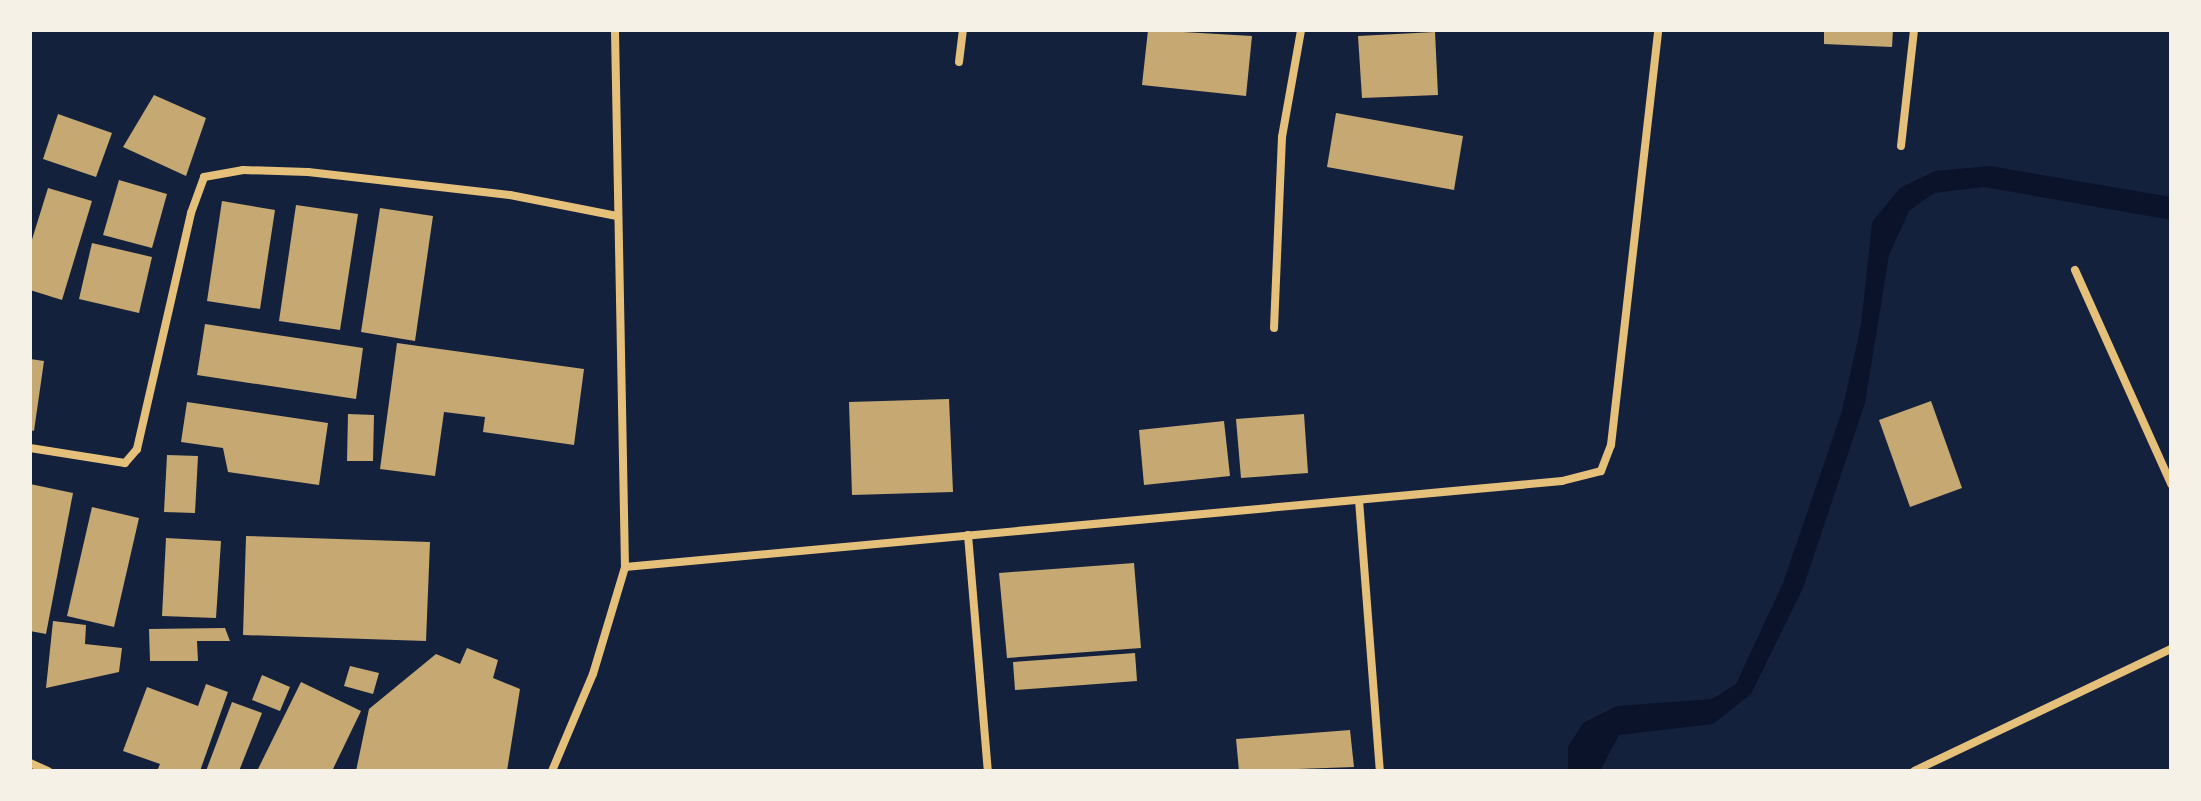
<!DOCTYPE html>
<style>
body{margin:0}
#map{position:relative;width:2201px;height:801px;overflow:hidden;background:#14213d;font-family:"IBM Plex Serif",serif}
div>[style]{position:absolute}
.water>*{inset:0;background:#0b132b}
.building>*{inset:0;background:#c6a872}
.minor>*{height:8px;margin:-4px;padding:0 4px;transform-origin:4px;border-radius:4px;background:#e5c07b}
span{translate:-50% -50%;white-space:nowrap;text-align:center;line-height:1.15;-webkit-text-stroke:6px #f6f1e7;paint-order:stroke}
.frame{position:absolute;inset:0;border:32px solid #f6f1e7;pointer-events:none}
</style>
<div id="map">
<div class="water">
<i style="clip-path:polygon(1990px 166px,2171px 197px,2171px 220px,1984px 187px,1934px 193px,1909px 211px,1889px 255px,1865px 403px,1803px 588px,1751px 694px,1713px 724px,1619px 735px,1600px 771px,1568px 771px,1568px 747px,1583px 723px,1617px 706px,1712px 699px,1736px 684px,1783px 583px,1842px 411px,1861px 325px,1872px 222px,1900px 188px,1935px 171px)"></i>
</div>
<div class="building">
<i style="clip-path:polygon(1148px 30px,1252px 36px,1246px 96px,1142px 85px)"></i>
<i style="clip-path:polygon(1824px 30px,1893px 30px,1892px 47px,1824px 44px)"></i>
<i style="clip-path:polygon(1435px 32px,1438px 95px,1362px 98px,1358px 36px)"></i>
<i style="clip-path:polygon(154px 95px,206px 118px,186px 176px,123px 147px)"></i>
<i style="clip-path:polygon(1336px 113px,1463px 136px,1454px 190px,1327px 167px)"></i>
<i style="clip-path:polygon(58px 114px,112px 133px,96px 177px,43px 159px)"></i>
<i style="clip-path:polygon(119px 180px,167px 194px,152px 248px,103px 235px)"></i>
<i style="clip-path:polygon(48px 188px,92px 201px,62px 300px,30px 290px,30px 246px)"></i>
<i style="clip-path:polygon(222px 201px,275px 210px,260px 309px,207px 301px)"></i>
<i style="clip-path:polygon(296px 205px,358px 214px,340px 330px,279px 321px)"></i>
<i style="clip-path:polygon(380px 208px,433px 216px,415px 341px,361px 332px)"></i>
<i style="clip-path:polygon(92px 243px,152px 257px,139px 313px,79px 299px)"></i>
<i style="clip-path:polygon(205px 324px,363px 348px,356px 399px,197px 375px)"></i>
<i style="clip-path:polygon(397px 343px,584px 369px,574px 445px,483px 432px,485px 417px,444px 412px,435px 476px,380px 469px)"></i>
<i style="clip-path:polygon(30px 359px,44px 361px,34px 431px,30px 430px)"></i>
<i style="clip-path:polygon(949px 399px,953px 492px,852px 495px,849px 402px)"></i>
<i style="clip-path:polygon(1931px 401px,1962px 488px,1910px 507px,1879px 420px)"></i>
<i style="clip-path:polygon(187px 402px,328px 423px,319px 485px,228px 472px,223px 448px,181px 442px)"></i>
<i style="clip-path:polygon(348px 414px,374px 415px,373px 461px,347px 461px)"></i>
<i style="clip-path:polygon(1304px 414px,1308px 473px,1241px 478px,1236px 419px)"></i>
<i style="clip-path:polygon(1224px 421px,1230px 476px,1144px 485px,1139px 430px)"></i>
<i style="clip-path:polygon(167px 455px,198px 456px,195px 513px,164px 512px)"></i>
<i style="clip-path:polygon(30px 484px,73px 493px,46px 634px,30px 631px)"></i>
<i style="clip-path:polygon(92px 507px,139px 518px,114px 627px,67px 616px)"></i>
<i style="clip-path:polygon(246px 536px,430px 542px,426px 641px,243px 635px)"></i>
<i style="clip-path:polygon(166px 538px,221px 541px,216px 618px,162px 616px)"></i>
<i style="clip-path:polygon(1134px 563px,1141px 648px,1007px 658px,999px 573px)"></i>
<i style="clip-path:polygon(53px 621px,86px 625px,85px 644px,122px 648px,119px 672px,46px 688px)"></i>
<i style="clip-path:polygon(225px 628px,230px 641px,197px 641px,198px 661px,150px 661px,149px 629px)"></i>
<i style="clip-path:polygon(467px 648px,498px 660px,493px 678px,520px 689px,507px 771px,356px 771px,369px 709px,436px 654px,460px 664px)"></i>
<i style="clip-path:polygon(1135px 653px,1137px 681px,1015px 690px,1013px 662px)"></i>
<i style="clip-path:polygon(350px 666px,379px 673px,373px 694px,344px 686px)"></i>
<i style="clip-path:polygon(262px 675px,290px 687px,280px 711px,252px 700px)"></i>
<i style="clip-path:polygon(301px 682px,361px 711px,332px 771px,257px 771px)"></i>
<i style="clip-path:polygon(206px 684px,228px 692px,200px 771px,157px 771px,160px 764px,123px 751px,147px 687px,198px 706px)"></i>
<i style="clip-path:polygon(232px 702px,262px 713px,239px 771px,206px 771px)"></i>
<i style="clip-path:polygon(1350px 730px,1354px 767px,1239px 771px,1236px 739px)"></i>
</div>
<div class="minor">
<i style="left:959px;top:62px;width:32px;rotate:-83deg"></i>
<i style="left:1901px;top:146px;width:117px;rotate:-83.6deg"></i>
<i style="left:2075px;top:270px;width:235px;rotate:65.8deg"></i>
<i style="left:1274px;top:328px;width:191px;rotate:-87.6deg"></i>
<i style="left:1282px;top:137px;width:109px;rotate:-79.9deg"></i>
<i style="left:30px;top:448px;width:96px;rotate:9deg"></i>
<i style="left:125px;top:463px;width:18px;rotate:-49deg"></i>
<i style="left:137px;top:449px;width:242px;rotate:-77.1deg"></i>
<i style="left:191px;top:213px;width:38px;rotate:-70deg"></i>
<i style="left:204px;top:177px;width:40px;rotate:-10deg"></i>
<i style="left:243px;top:170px;width:65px;rotate:1.8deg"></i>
<i style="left:308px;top:172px;width:203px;rotate:6.5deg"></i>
<i style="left:510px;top:195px;width:109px;rotate:11.1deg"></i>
<i style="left:1359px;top:500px;width:272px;rotate:85.6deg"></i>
<i style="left:968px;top:535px;width:237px;rotate:85.2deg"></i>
<i style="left:625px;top:567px;width:941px;rotate:-5.24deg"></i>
<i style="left:1562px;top:481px;width:40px;rotate:-14.4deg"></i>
<i style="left:1601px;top:471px;width:28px;rotate:-69deg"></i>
<i style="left:1611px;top:445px;width:418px;rotate:-83.5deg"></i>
<i style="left:30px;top:763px;width:20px;rotate:24deg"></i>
<i style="left:552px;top:771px;width:105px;rotate:-67.1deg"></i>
<i style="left:593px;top:674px;width:112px;rotate:-73.3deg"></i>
<i style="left:625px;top:567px;width:537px;rotate:-91.07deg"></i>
<i style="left:1914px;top:771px;width:284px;rotate:-25.4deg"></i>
</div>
<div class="frame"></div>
</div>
